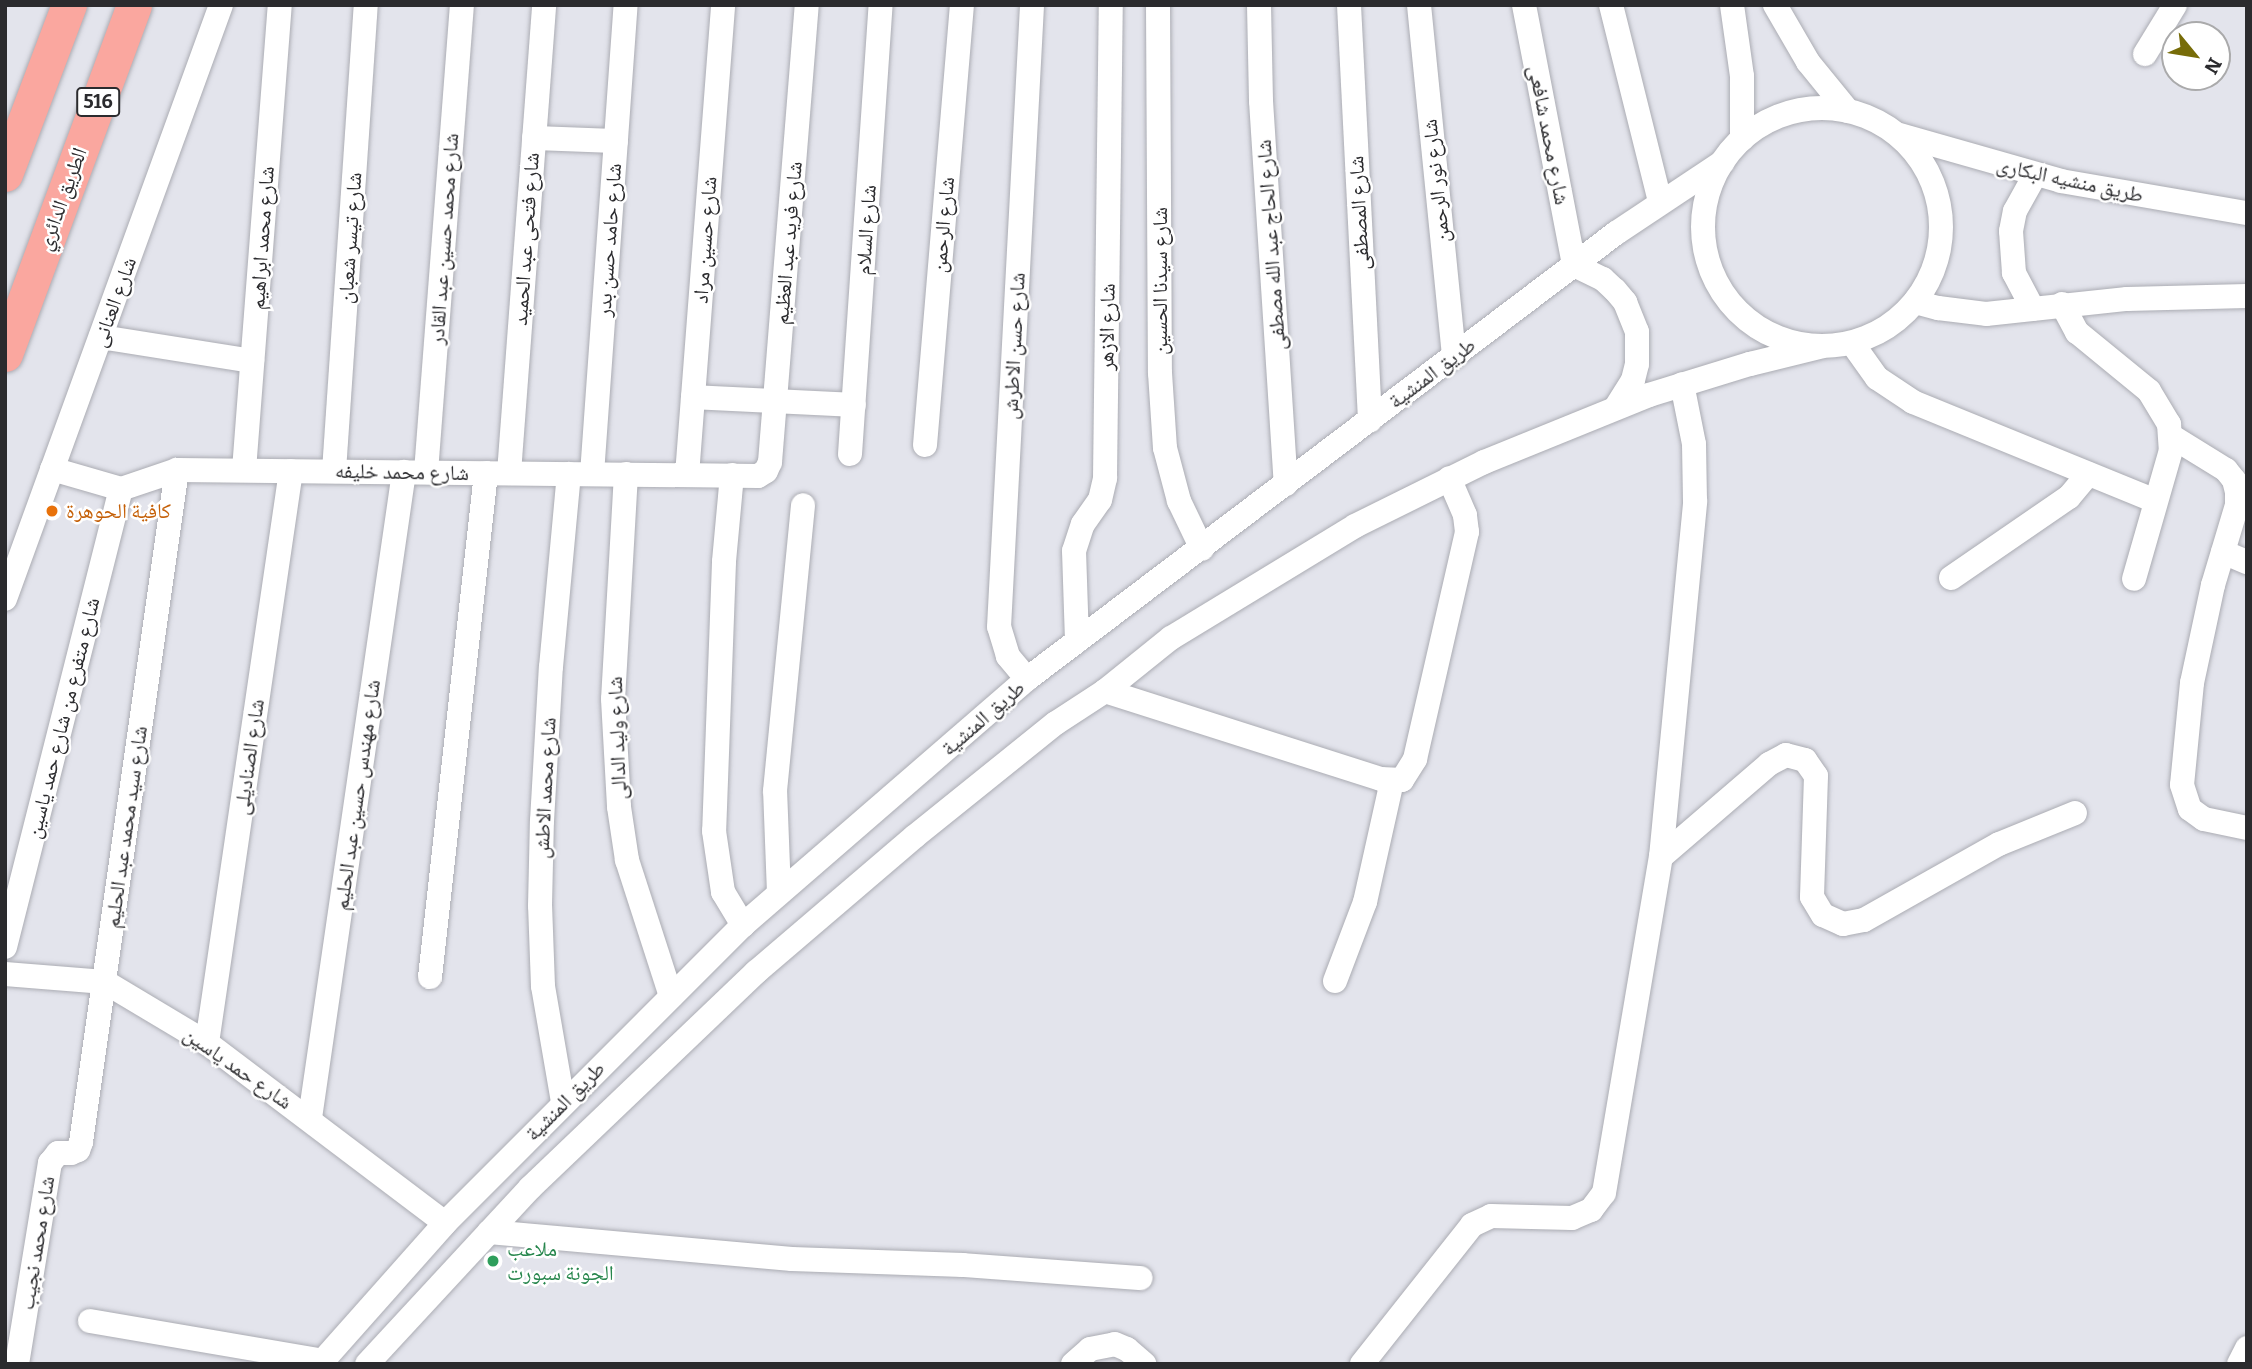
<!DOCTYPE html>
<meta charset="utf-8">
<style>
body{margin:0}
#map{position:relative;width:2252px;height:1369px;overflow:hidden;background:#e3e4ec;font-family:Bitter,"Noto Naskh Arabic",serif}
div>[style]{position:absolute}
.roads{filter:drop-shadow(0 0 2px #abacb3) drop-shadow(0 0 2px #abacb3)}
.minor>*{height:24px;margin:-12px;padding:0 12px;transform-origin:12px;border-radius:12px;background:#fff}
.minor>.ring{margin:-12px;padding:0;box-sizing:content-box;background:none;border:24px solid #fff;border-radius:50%}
.highway>*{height:35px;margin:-17.5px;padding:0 17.5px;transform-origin:17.5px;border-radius:17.5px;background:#faa79f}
.dots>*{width:19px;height:19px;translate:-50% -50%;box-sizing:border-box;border:4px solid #fff;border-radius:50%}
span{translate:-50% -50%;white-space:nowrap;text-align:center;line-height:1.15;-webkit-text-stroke:5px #fff;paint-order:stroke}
.shield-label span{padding:2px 5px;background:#fff;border:2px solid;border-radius:5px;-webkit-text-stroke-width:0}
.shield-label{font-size:19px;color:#2b2b2e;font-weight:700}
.street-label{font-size:21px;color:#2b2b2e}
.food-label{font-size:21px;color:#c56008}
.left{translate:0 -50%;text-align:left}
.leisure-label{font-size:21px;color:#27864d}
.frame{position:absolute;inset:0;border:7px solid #2b2b2e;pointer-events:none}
.north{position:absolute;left:2161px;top:21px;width:70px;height:70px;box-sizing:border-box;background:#fff;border:2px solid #aaaaab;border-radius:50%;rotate:120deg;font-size:19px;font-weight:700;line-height:28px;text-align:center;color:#2b2b2e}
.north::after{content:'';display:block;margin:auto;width:24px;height:32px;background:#776c08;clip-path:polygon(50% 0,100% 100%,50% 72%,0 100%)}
</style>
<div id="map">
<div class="roads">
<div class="minor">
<i style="left:1158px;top:5px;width:368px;rotate:89.7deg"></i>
<i style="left:1160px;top:373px;width:75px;rotate:86.2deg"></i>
<i style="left:1165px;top:448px;width:55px;rotate:75.2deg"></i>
<i style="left:1179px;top:501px;width:53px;rotate:64.4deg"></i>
<i style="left:1259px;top:5px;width:96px;rotate:88.8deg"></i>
<i style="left:1261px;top:101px;width:384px;rotate:86.3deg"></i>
<i style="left:1349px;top:5px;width:416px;rotate:87.1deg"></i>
<i style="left:1419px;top:5px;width:353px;rotate:84.3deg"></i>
<i style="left:1524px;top:5px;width:265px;rotate:79.1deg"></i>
<i style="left:1574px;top:265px;width:32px;rotate:26deg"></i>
<i style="left:1603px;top:279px;width:16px;rotate:43deg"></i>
<i style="left:1615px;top:290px;width:16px;rotate:50deg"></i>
<i style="left:1625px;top:302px;width:32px;rotate:68deg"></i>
<i style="left:1637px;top:332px;width:32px;rotate:90deg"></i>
<i style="left:1637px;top:364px;width:16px;rotate:104deg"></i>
<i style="left:1633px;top:380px;width:32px;rotate:122deg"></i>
<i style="left:1611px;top:5px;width:203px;rotate:76deg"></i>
<i style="left:1732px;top:5px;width:72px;rotate:82deg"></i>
<i style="left:1742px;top:76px;width:63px;rotate:90deg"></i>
<i style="left:1775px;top:5px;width:66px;rotate:59.9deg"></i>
<i style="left:1808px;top:62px;width:63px;rotate:50.8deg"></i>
<i style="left:2145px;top:54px;width:57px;rotate:-58.5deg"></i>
<i class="ring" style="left:1703px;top:108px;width:214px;height:214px"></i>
<i style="left:1900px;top:135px;width:167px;rotate:15.9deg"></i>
<i style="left:2061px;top:181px;width:189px;rotate:9.8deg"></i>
<i style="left:534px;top:138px;width:82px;rotate:2.1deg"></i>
<i style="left:1915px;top:302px;width:24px;rotate:15deg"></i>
<i style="left:1938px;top:308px;width:48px;rotate:7.1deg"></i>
<i style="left:1986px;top:314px;width:142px;rotate:-6.1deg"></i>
<i style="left:2127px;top:299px;width:120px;rotate:-1.4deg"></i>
<i style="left:2062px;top:304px;width:32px;rotate:62deg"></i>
<i style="left:2077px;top:332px;width:93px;rotate:39.3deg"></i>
<i style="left:2149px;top:391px;width:39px;rotate:59deg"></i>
<i style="left:2169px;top:424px;width:26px;rotate:86deg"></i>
<i style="left:2171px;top:450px;width:134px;rotate:106deg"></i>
<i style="left:2033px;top:309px;width:41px;rotate:-117.8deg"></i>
<i style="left:2014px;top:273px;width:42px;rotate:-94.1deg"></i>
<i style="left:2011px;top:231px;width:20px;rotate:-79deg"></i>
<i style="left:2015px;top:211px;width:41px;rotate:-60.9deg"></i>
<i style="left:101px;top:337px;width:153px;rotate:9deg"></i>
<i style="left:1852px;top:343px;width:43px;rotate:54.5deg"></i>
<i style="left:1877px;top:378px;width:43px;rotate:33.7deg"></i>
<i style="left:1913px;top:402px;width:261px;rotate:22.2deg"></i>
<i style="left:693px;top:397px;width:161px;rotate:2.8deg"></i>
<i style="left:2171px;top:436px;width:65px;rotate:31.7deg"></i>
<i style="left:2226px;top:470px;width:13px;rotate:51deg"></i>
<i style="left:2234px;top:480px;width:12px;rotate:76deg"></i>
<i style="left:2237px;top:492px;width:13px;rotate:90deg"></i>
<i style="left:2237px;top:505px;width:84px;rotate:106.7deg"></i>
<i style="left:2213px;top:585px;width:100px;rotate:102.1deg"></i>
<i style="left:2192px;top:683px;width:102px;rotate:95.6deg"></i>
<i style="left:2182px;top:785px;width:25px;rotate:72deg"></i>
<i style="left:2190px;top:809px;width:17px;rotate:36deg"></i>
<i style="left:2204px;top:819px;width:44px;rotate:11.8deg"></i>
<i style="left:925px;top:445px;width:442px;rotate:-85.2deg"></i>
<i style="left:850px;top:454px;width:450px;rotate:-86.1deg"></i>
<i style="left:52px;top:469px;width:72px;rotate:16.2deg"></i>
<i style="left:121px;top:489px;width:59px;rotate:-18.7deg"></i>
<i style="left:177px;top:470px;width:581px;rotate:0.59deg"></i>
<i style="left:758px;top:476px;width:9px;rotate:-32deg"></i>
<i style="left:766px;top:471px;width:10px;rotate:-66deg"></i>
<i style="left:770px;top:462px;width:458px;rotate:-85.4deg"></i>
<i style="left:244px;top:470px;width:466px;rotate:-85.6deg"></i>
<i style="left:334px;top:471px;width:467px;rotate:-86.1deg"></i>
<i style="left:426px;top:472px;width:468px;rotate:-85.6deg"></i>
<i style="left:509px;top:473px;width:469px;rotate:-85.7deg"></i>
<i style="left:592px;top:474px;width:470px;rotate:-85.9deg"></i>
<i style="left:626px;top:474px;width:225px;rotate:93.3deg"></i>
<i style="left:613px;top:699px;width:108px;rotate:86.8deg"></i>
<i style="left:619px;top:807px;width:54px;rotate:81.4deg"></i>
<i style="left:627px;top:860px;width:143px;rotate:72.1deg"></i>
<i style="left:687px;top:475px;width:471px;rotate:-85.6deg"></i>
<i style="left:732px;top:475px;width:87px;rotate:95.3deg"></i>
<i style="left:724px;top:562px;width:269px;rotate:92.1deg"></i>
<i style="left:714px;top:831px;width:62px;rotate:81.6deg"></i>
<i style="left:723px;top:892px;width:39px;rotate:59deg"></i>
<i style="left:2223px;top:552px;width:26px;rotate:23deg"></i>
<i style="left:1951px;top:578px;width:143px;rotate:-34.5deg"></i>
<i style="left:2069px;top:497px;width:30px;rotate:-50deg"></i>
<i style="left:5px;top:599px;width:632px;rotate:-70.02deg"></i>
<i style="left:1077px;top:641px;width:90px;rotate:-91.9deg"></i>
<i style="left:1074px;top:551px;width:28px;rotate:-72deg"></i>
<i style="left:1083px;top:524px;width:29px;rotate:-55deg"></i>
<i style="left:1100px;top:500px;width:23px;rotate:-77deg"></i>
<i style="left:1105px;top:478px;width:473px;rotate:-89.3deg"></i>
<i style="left:1027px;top:679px;width:30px;rotate:-130deg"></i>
<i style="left:1008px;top:656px;width:30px;rotate:-107deg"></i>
<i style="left:999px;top:627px;width:623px;rotate:-86.96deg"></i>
<i style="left:1105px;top:691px;width:290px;rotate:17.7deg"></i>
<i style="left:1381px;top:779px;width:21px;rotate:3deg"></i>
<i style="left:1402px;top:780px;width:25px;rotate:-58deg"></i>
<i style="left:1415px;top:759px;width:233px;rotate:-77.1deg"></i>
<i style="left:1467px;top:532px;width:17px;rotate:-97deg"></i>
<i style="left:1465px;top:515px;width:40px;rotate:-113.4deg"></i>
<i style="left:1661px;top:857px;width:143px;rotate:-40.7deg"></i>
<i style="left:1769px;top:764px;width:19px;rotate:-28deg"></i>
<i style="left:1786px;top:755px;width:20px;rotate:15deg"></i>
<i style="left:1805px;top:760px;width:19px;rotate:55deg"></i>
<i style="left:1816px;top:776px;width:121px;rotate:91.9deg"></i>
<i style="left:1812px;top:897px;width:21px;rotate:59deg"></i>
<i style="left:1823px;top:915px;width:22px;rotate:24deg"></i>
<i style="left:1843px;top:924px;width:21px;rotate:-11deg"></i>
<i style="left:1864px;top:920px;width:155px;rotate:-29.4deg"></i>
<i style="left:1999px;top:844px;width:82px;rotate:-22.2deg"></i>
<i style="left:779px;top:893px;width:102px;rotate:-92.2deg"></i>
<i style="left:775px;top:791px;width:287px;rotate:-84.4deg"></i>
<i style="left:5px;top:947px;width:472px;rotate:-75.8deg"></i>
<i style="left:5px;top:974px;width:100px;rotate:4.6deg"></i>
<i style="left:105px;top:982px;width:119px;rotate:30.9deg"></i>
<i style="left:207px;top:1043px;width:298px;rotate:37.1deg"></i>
<i style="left:430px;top:977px;width:507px;rotate:-83.66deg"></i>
<i style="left:1335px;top:981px;width:85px;rotate:-69.2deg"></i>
<i style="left:1365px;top:902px;width:124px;rotate:-77.4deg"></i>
<i style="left:207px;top:1043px;width:578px;rotate:-81.65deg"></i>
<i style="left:563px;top:1102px;width:118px;rotate:-99.8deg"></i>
<i style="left:543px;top:986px;width:80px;rotate:-92.1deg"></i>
<i style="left:540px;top:906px;width:85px;rotate:-88.7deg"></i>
<i style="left:542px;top:821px;width:154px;rotate:-86.7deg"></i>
<i style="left:551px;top:667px;width:194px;rotate:-84.7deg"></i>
<i style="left:310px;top:1118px;width:653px;rotate:-81.72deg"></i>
<i style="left:489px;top:1232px;width:304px;rotate:5.1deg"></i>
<i style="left:792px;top:1259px;width:171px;rotate:2deg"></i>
<i style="left:963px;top:1265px;width:178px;rotate:4.2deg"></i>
<i style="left:90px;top:1321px;width:236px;rotate:9.7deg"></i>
<i style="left:17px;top:1364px;width:204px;rotate:-80.7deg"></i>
<i style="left:50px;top:1163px;width:13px;rotate:-51deg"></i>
<i style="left:58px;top:1153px;width:13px"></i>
<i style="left:71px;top:1153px;width:8px;rotate:-23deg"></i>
<i style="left:78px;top:1150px;width:9px;rotate:-69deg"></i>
<i style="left:81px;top:1142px;width:679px;rotate:-81.87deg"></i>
<i style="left:320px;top:1364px;width:188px;rotate:-48.4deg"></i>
<i style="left:445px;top:1223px;width:421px;rotate:-45deg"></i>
<i style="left:743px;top:925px;width:376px;rotate:-40.9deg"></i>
<i style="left:1027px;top:679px;width:739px;rotate:-37.13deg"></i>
<i style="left:1616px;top:233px;width:128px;rotate:-33.6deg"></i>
<i style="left:367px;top:1364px;width:240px;rotate:-47.2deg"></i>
<i style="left:530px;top:1188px;width:313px;rotate:-43.7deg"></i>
<i style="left:756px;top:972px;width:208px;rotate:-40.5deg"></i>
<i style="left:914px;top:837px;width:182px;rotate:-38.8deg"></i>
<i style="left:1056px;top:723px;width:59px;rotate:-33.1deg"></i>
<i style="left:1105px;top:691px;width:85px;rotate:-38.8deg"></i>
<i style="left:1171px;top:638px;width:215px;rotate:-31.3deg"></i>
<i style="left:1355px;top:526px;width:144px;rotate:-26.4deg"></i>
<i style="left:1484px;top:462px;width:178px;rotate:-22.1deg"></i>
<i style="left:1649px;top:395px;width:106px;rotate:-17.1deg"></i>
<i style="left:1750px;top:364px;width:72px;rotate:-13.7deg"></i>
<i style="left:1073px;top:1364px;width:23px;rotate:-41deg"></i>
<i style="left:1090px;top:1349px;width:25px;rotate:-11deg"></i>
<i style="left:1115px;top:1344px;width:13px;rotate:23deg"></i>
<i style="left:1127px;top:1349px;width:23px;rotate:41deg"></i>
<i style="left:1362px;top:1364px;width:177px;rotate:-51.6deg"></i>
<i style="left:1472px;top:1225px;width:21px;rotate:-25deg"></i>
<i style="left:1491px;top:1216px;width:81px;rotate:1.4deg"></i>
<i style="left:1572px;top:1218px;width:21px;rotate:-23deg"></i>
<i style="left:1591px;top:1210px;width:21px;rotate:-53deg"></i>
<i style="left:1604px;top:1193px;width:341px;rotate:-80.4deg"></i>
<i style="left:1661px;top:857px;width:358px;rotate:-84.5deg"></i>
<i style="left:1695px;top:501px;width:57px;rotate:-91deg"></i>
<i style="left:1694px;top:444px;width:61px;rotate:-101.3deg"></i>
<i style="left:2239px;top:1364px;width:18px;rotate:-63deg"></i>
</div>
<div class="highway">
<i style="left:5px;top:174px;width:181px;rotate:-69.3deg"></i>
<i style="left:5px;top:354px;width:372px;rotate:-69.7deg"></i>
</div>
</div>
<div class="dots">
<i style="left:52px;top:511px;background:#e8710a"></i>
<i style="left:493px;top:1261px;background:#2e9e5b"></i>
</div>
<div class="shield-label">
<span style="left:98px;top:102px">516</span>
</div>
<div class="street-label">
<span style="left:1549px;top:135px;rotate:79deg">شارع محمد شافعى</span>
<span style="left:2070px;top:180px;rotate:12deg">طريق منشيه البكارى</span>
<span style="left:1436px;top:181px;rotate:-96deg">شارع نور الرحمن</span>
<span style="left:62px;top:199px;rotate:-70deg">الطريق الدائري</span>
<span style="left:1359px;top:213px;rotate:-93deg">شارع المصطفى</span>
<span style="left:943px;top:225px;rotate:-85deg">شارع الرحمن</span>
<span style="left:866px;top:230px;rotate:-86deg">شارع السلام</span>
<span style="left:262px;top:238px;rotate:-86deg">شارع محمد ابراهيم</span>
<span style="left:350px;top:238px;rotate:-86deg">شارع تيسر شعبان</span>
<span style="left:444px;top:239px;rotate:-86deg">شارع محمد حسين عبد القادر</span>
<span style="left:526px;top:239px;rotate:-86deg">شارع فتحى عبد الحميد</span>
<span style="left:609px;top:240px;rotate:-86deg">شارع حامد حسن بدر</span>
<span style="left:705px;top:240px;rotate:-86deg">شارع حسين مراد</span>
<span style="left:788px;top:243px;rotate:-85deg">شارع فريد عبد العظيم</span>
<span style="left:1271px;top:245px;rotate:-94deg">شارع الحاج عبد الله مصطفى</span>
<span style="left:1160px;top:281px;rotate:-90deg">شارع سيدنا الحسين</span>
<span style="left:114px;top:302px;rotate:-70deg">شارع العنانى</span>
<span style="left:1107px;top:327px;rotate:-89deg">شارع الازهر</span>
<span style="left:1014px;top:346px;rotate:-87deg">شارع حسن الاطرش</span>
<span style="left:1432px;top:373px;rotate:-37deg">طريق المنشية</span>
<span style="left:402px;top:472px;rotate:1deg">شارع محمد خليفه</span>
<span style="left:63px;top:718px;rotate:-76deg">شارع متفرع من شارع حمد ياسين</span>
<span style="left:983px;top:718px;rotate:-41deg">طريق المنشية</span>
<span style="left:617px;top:738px;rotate:-92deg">شارع وليد الدالى</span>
<span style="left:249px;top:757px;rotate:-82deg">شارع الصناديلى</span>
<span style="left:545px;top:788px;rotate:-87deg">شارع محمد الاطش</span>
<span style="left:357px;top:795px;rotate:-82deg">شارع مهندس حسين عبد الحليم</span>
<span style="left:126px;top:827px;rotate:-82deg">شارع سيد محمد عبد الحليم</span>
<span style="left:238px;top:1068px;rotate:35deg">شارع حمد ياسين</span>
<span style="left:565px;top:1101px;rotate:-45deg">طريق المنشية</span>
<span style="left:37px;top:1243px;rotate:-81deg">شارع محمد نجيب</span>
</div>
<div class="food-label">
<span class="left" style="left:66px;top:511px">كافية الحوهرة</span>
</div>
<div class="leisure-label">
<span class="left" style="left:507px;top:1261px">ملاعب<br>الجونة سبورت</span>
</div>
<div class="frame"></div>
<div class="north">N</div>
</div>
